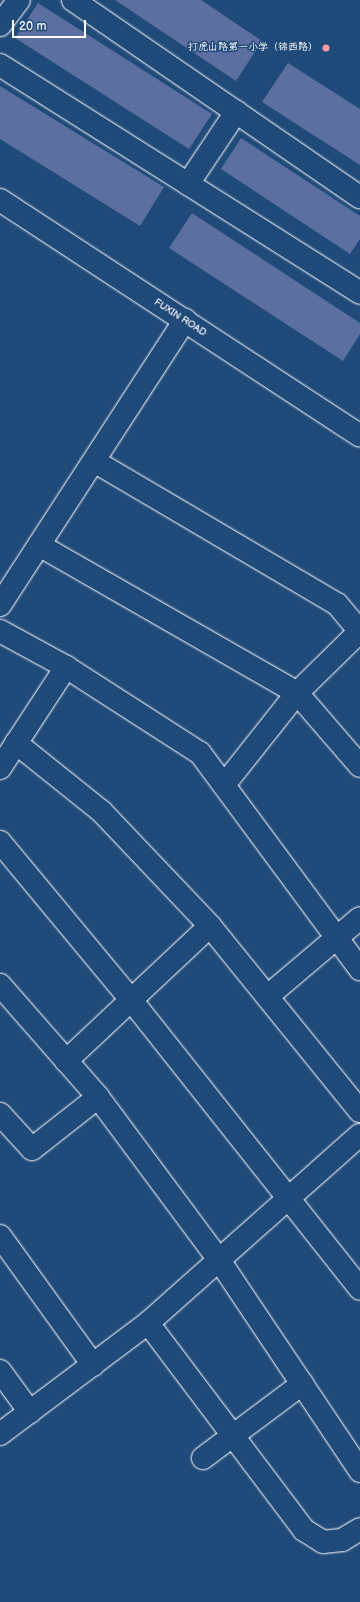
<!DOCTYPE html>
<meta charset="utf-8">
<style>
body{margin:0}
#map{position:relative;width:360px;height:1602px;overflow:hidden;background:#1f4a7a;font-family:"Balsamiq Sans","LXGW WenKai TC",sans-serif}
div>[style]{position:absolute}
.building>*{inset:0;background:#5b70a0}
.roads{filter:drop-shadow(0 0 1px #fff) drop-shadow(0 0 1px #fff)}
.minor>*{height:22px;margin:-11px;padding:0 11px;transform-origin:11px;border-radius:11px;background:#1f4a7a}
.dots>*{width:11px;height:11px;translate:-50% -50%;box-sizing:border-box;border:2px solid #1f4a7a;border-radius:50%}
span{translate:-50% -50%;white-space:nowrap;text-align:center;line-height:1.15;-webkit-text-stroke:3px #1f4a7a;paint-order:stroke}
.poi-label{font-size:10px;color:#fff}
.right{translate:-100% -50%;text-align:right}
.street-label{font-size:10px;color:#fff}
.scale{position:absolute;left:12px;top:20px;width:74px;height:18px;box-sizing:border-box;border:2px solid #fff;border-top:0;padding-left:5px;font-size:12px;line-height:14px;white-space:nowrap;color:#fff;-webkit-text-stroke:3px #1f4a7a;paint-order:stroke}
</style>
<div id="map">
<div class="building">
<i style="clip-path:polygon(115px 0,201px 0,262px 41px,236px 81px)"></i>
<i style="clip-path:polygon(38px 3px,212px 114px,189px 149px,15px 38px)"></i>
<i style="clip-path:polygon(288px 63px,360px 109px,360px 165px,262px 102px)"></i>
<i style="clip-path:polygon(0 86px,164px 187px,140px 226px,0 139px)"></i>
<i style="clip-path:polygon(241px 138px,360px 216px,360px 239px,350px 254px,221px 169px)"></i>
<i style="clip-path:polygon(192px 213px,360px 323px,360px 334px,343px 361px,169px 248px)"></i>
</div>
<div class="roads">
<div class="minor">
<i style="left:73px;top:0;width:348px;rotate:34.5deg"></i>
<i style="left:0;top:25px;width:31px;rotate:-53deg"></i>
<i style="left:0;top:65px;width:426px;rotate:32.3deg"></i>
<i style="left:188px;top:184px;width:87px;rotate:-56.3deg"></i>
<i style="left:0;top:200px;width:430px;rotate:33.2deg"></i>
<i style="left:94px;top:461px;width:282px;rotate:30.5deg"></i>
<i style="left:337px;top:604px;width:35px;rotate:50deg"></i>
<i style="left:39px;top:545px;width:297px;rotate:29.8deg"></i>
<i style="left:297px;top:693px;width:96px;rotate:49.2deg"></i>
<i style="left:0;top:605px;width:340px;rotate:-57deg"></i>
<i style="left:0;top:631px;width:75px;rotate:28.6deg"></i>
<i style="left:66px;top:667px;width:159px;rotate:32.7deg"></i>
<i style="left:200px;top:753px;width:269px;rotate:53.5deg"></i>
<i style="left:16px;top:743px;width:110px;rotate:38.7deg"></i>
<i style="left:102px;top:812px;width:157px;rotate:46.5deg"></i>
<i style="left:210px;top:926px;width:238px;rotate:51deg"></i>
<i style="left:0;top:768px;width:121px;rotate:-56.8deg"></i>
<i style="left:224px;top:785px;width:117px;rotate:-51.6deg"></i>
<i style="left:297px;top:693px;width:88px;rotate:-44.5deg"></i>
<i style="left:0;top:842px;width:207px;rotate:50.3deg"></i>
<i style="left:132px;top:1001px;width:367px;rotate:51.6deg"></i>
<i style="left:0;top:985px;width:149px;rotate:48.8deg"></i>
<i style="left:98px;top:1097px;width:203px;rotate:53.4deg"></i>
<i style="left:219px;top:1260px;width:254px;rotate:56.2deg"></i>
<i style="left:269px;top:995px;width:119px;rotate:-40.2deg"></i>
<i style="left:66px;top:1061px;width:197px;rotate:-43.2deg"></i>
<i style="left:0;top:1114px;width:47px;rotate:47.6deg"></i>
<i style="left:32px;top:1149px;width:84px;rotate:-38.2deg"></i>
<i style="left:0;top:1236px;width:159px;rotate:54.2deg"></i>
<i style="left:148px;top:1323px;width:259px;rotate:53deg"></i>
<i style="left:304px;top:1530px;width:22px;rotate:32deg"></i>
<i style="left:323px;top:1542px;width:19px;rotate:-6deg"></i>
<i style="left:342px;top:1540px;width:21px;rotate:-31deg"></i>
<i style="left:0;top:1371px;width:51px;rotate:53.8deg"></i>
<i style="left:0;top:1434px;width:185px;rotate:-36.9deg"></i>
<i style="left:148px;top:1323px;width:283px;rotate:-41.6deg"></i>
<i style="left:203px;top:1458px;width:124px;rotate:-36.8deg"></i>
</div>
</div>
<div class="dots">
<i style="left:326px;top:48px;background:#ff9aa2"></i>
</div>
<div class="poi-label">
<span class="right" style="left:318px;top:48px">打虎山路第一小学（锦西路）</span>
</div>
<div class="street-label">
<span style="left:180px;top:318px;rotate:33deg">FUXIN ROAD</span>
</div>
<div class="scale">20 m</div>
</div>
